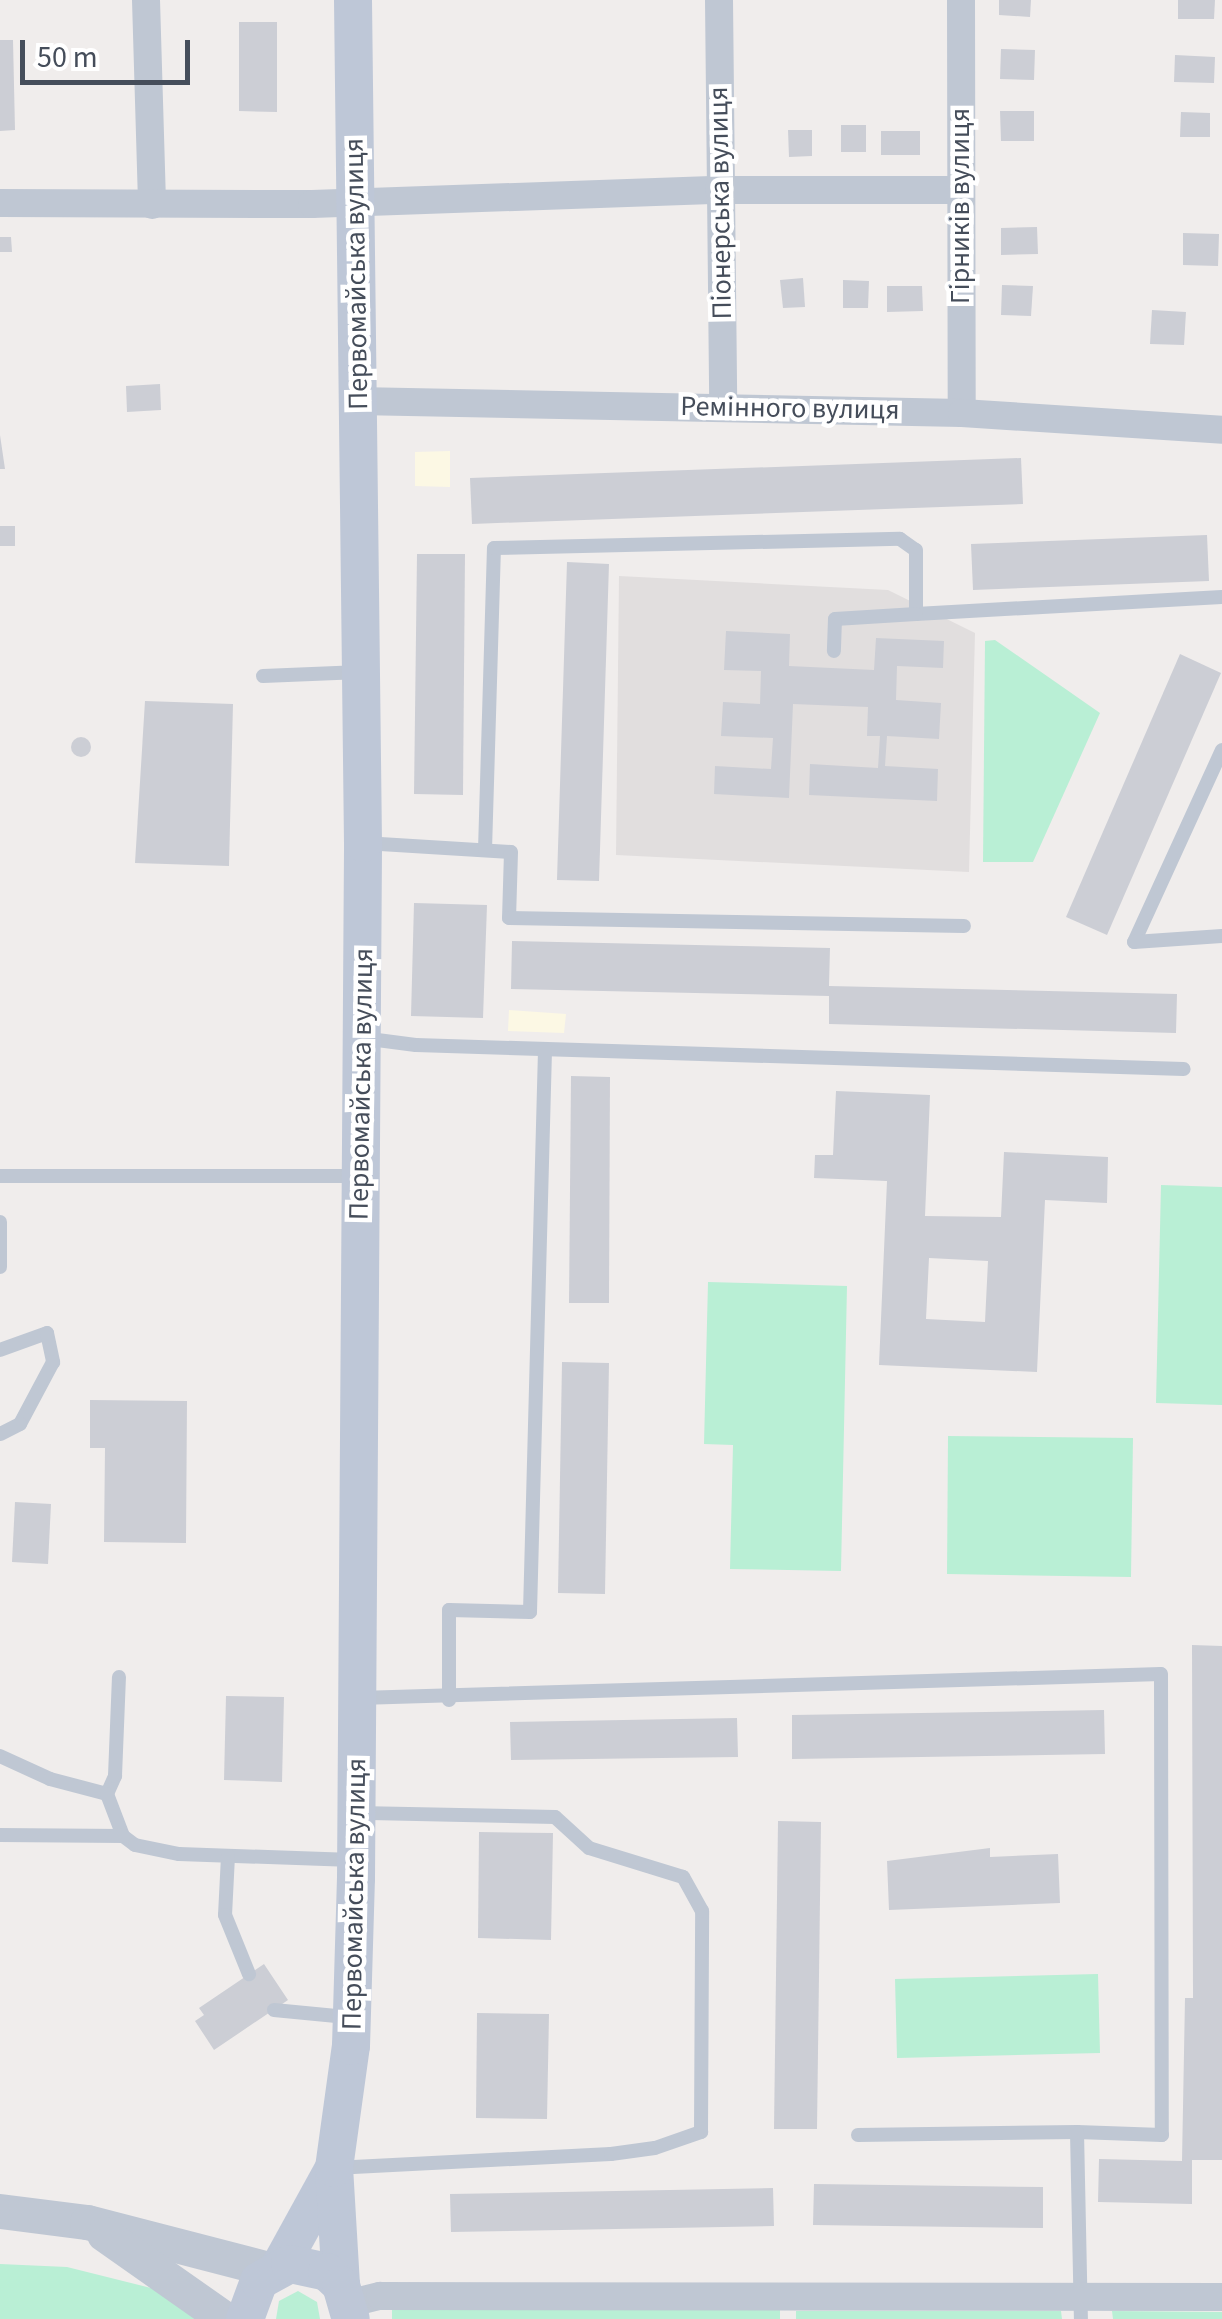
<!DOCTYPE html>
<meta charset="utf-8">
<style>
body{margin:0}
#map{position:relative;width:1222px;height:2319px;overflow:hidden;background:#f0edec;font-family:"Source Sans 3",sans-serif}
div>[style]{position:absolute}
.commercial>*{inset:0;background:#fcf8e4}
.education>*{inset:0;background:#e1dede}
.green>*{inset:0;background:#b9efd5}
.building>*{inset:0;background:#ccced5}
.round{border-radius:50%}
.service>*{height:14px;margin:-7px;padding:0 7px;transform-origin:7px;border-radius:7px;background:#bfc7d3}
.minor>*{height:28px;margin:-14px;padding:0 14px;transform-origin:14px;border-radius:14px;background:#bfc7d3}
.tertiary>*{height:35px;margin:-17.5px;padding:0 17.5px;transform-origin:17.5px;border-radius:17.5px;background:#bfc7d3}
.secondary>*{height:38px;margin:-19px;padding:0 19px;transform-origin:19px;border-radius:19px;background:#bec7d7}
span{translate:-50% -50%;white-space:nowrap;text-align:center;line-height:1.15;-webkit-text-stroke:9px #fff;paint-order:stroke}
.street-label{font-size:28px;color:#454d5a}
.scale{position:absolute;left:20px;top:40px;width:170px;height:45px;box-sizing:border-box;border:5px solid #454d5a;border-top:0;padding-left:12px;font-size:30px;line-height:35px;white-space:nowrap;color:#454d5a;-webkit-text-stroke:8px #fff;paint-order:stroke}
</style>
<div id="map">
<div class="commercial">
<i style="clip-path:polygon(450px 451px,450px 487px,415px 486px,415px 452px)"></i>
<i style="clip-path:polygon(509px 1010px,566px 1014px,564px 1033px,508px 1031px)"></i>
</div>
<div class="education">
<i style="clip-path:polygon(619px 576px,888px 590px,975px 633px,969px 872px,616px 855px)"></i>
</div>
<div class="green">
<i style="clip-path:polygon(995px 640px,1100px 713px,1033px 862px,983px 862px,985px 641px)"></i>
<i style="clip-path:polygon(1161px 1185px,1222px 1187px,1222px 1405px,1156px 1403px)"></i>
<i style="clip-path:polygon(708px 1282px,847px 1286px,841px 1571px,730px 1569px,733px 1445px,704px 1444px)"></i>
<i style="clip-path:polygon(948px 1436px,1133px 1438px,1131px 1577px,947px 1574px)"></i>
<i style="clip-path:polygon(1098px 1974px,1100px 2053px,897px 2058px,895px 1979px)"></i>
<i style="clip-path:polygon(0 2264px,67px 2267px,155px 2289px,197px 2319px,0 2319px)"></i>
<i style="clip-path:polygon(298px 2291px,317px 2302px,320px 2319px,276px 2319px,279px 2301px)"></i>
<i style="clip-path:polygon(392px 2308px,780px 2310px,780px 2319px,392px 2319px)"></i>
<i style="clip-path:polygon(796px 2311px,1061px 2311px,1062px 2319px,796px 2319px)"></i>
<i style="clip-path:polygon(1112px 2311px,1222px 2312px,1222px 2319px,1113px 2319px)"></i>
</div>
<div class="building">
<i style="clip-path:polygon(999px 0,1031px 0,1030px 17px,999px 15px)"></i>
<i style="clip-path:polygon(1178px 0,1215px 0,1214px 19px,1178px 19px)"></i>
<i style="clip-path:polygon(239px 22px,277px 22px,277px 112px,239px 111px)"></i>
<i style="clip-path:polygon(0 40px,13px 40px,15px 130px,0 131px)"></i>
<i style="clip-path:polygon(1001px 49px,1035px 50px,1034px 80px,1000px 79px)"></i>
<i style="clip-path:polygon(1175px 55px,1215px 57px,1214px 83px,1174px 82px)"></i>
<i style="clip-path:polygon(1000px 111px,1034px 111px,1034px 141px,1001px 141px)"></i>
<i style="clip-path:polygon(1181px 112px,1210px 113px,1210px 137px,1180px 137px)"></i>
<i style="clip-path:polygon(841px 125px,866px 125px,866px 152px,841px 152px)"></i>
<i style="clip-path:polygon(788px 130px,812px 130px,812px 156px,789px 157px)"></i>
<i style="clip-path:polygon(881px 131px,920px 131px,920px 155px,881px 155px)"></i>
<i style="clip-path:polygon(1037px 227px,1038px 254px,1001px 255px,1001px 228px)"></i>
<i style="clip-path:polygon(1183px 233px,1219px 234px,1218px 266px,1183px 265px)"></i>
<i style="clip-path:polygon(0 237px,11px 237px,12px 252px,0 252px)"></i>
<i style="clip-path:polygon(803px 278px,805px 307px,783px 308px,780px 280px)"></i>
<i style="clip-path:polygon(843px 280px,869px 281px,868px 308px,843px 308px)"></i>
<i style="clip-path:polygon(1002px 285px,1033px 286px,1031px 316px,1001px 315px)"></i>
<i style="clip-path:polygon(887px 286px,922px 286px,923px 311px,887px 312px)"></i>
<i style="clip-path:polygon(1152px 310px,1186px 312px,1184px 345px,1150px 344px)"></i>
<i style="clip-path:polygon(160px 384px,161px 410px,127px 412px,126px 386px)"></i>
<i style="clip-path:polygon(0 435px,5px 469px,0 469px)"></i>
<i style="clip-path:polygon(1021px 458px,1023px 504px,472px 524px,470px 478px)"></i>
<i style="clip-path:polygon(0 526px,15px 526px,15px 546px,0 546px)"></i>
<i style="clip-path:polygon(1207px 535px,1209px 581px,973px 590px,971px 544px)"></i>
<i style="clip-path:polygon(417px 554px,465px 554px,463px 795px,414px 794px)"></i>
<i style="clip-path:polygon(567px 562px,609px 564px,599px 881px,557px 880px)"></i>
<i style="clip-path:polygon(726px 631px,790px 634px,789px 666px,874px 670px,876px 638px,944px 641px,943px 668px,897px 666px,896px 700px,941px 703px,939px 739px,887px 736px,885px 766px,938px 769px,937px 801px,809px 795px,810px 764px,878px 768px,880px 736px,867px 736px,868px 707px,793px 704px,789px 798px,714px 794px,715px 766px,771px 769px,773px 738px,721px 736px,723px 702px,760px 704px,761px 671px,724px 670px)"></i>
<i style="clip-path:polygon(1180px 654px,1221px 673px,1107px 935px,1066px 917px)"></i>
<i style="clip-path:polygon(145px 701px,233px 704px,229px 866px,135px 863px)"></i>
<i class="round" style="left:71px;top:737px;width:20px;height:20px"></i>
<i style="clip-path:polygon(414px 903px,487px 905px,483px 1018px,411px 1016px)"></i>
<i style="clip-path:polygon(512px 941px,830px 948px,829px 986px,1177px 994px,1176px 1033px,829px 1024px,829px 996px,511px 989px)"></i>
<i style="clip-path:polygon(571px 1076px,610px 1077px,609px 1303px,569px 1303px)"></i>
<i style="clip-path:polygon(evenodd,836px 1091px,930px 1095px,925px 1216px,1001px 1217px,1004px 1152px,1108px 1157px,1107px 1203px,1045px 1200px,1037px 1372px,879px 1365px,887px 1181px,814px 1178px,815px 1155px,833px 1155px,836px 1091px,929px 1258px,988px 1261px,985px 1322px,926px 1319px,929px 1258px)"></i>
<i style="clip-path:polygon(562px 1362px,609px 1363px,605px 1594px,558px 1593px)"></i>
<i style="clip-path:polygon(90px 1400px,187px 1401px,186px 1543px,104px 1542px,105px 1448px,90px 1448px)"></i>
<i style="clip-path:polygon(15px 1502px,51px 1504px,48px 1564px,12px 1562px)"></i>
<i style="clip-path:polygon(1192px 1645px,1222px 1646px,1222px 2160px,1192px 2160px,1192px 2204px,1098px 2202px,1099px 2159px,1182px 2161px,1185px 1998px,1193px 1998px)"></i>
<i style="clip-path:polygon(226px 1696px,284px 1697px,282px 1782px,224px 1780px)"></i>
<i style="clip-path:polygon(1104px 1710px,1105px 1754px,792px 1759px,792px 1715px)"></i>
<i style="clip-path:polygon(737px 1718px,738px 1757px,511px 1760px,510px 1722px)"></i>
<i style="clip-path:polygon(778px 1821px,821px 1822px,817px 2129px,774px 2129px)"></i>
<i style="clip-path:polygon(479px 1832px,553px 1833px,551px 1940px,478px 1938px)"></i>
<i style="clip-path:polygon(990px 1848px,990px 1857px,1058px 1854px,1060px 1903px,889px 1910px,887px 1861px)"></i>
<i style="clip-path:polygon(264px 1964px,288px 2000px,214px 2050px,195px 2021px,204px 2015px,199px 2008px)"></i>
<i style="clip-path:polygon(477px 2013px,549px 2014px,547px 2119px,476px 2118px)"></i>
<i style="clip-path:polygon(814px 2184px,1043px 2187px,1043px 2228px,813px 2225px)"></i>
<i style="clip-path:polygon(773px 2188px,774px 2226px,451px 2232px,450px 2194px)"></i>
</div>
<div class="service">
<i style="left:916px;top:614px;width:306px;rotate:-3.2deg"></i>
<i style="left:263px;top:676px;width:98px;rotate:-2.3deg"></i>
<i style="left:1222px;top:750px;width:211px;rotate:114.6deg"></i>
<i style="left:1134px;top:942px;width:88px;rotate:-3.9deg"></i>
<i style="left:364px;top:843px;width:147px;rotate:3.5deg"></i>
<i style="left:511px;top:852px;width:66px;rotate:91.7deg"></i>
<i style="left:509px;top:918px;width:455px;rotate:1deg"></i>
<i style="left:485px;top:850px;width:302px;rotate:-88.3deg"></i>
<i style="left:494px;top:548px;width:406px;rotate:-1.3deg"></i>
<i style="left:900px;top:539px;width:19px;rotate:35deg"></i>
<i style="left:916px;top:550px;width:64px;rotate:90deg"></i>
<i style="left:916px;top:614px;width:81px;rotate:176.5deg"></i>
<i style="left:835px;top:619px;width:32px;rotate:92deg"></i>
<i style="left:362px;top:1038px;width:54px;rotate:7.4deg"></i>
<i style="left:416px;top:1045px;width:768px;rotate:1.79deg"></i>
<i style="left:0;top:1176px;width:359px"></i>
<i style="left:0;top:1222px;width:45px;rotate:90deg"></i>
<i style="left:0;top:1350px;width:50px;rotate:-19.9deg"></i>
<i style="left:47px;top:1333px;width:30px;rotate:78deg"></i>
<i style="left:53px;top:1362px;width:70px;rotate:118deg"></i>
<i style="left:20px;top:1424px;width:22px;rotate:153deg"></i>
<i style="left:359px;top:1698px;width:802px;rotate:-1.71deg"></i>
<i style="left:1161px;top:1674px;width:461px;rotate:89.9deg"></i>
<i style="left:1162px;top:2135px;width:85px;rotate:-178deg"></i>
<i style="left:1077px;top:2132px;width:187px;rotate:88.8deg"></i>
<i style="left:449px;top:1700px;width:90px;rotate:-90deg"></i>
<i style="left:449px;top:1610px;width:81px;rotate:1.4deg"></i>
<i style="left:530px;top:1612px;width:563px;rotate:-88.47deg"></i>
<i style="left:0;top:1756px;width:55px;rotate:24.7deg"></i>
<i style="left:50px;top:1779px;width:59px;rotate:14.7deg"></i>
<i style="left:107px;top:1794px;width:20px;rotate:-66deg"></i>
<i style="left:115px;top:1776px;width:99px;rotate:-87.7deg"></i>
<i style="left:107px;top:1794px;width:45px;rotate:69.1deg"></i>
<i style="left:123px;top:1836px;width:15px;rotate:37deg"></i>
<i style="left:135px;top:1845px;width:45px;rotate:11.6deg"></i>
<i style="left:179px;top:1854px;width:174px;rotate:2deg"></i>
<i style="left:0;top:1835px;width:123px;rotate:0.5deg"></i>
<i style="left:228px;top:1856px;width:59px;rotate:92.9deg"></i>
<i style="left:225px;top:1915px;width:64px;rotate:67.9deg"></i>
<i style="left:274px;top:2010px;width:73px;rotate:5.5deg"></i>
<i style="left:858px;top:2135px;width:219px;rotate:-0.8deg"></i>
<i style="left:334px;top:2168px;width:277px;rotate:-2.9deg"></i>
<i style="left:611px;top:2154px;width:44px;rotate:-7.8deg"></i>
<i style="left:655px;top:2148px;width:49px;rotate:-19.2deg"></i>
<i style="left:701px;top:2132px;width:221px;rotate:-89.7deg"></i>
<i style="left:702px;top:1911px;width:39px;rotate:-119deg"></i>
<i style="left:683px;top:1877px;width:98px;rotate:-162.9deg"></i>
<i style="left:589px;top:1848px;width:46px;rotate:-137.6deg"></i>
<i style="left:555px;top:1817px;width:197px;rotate:-178.8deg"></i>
</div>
<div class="minor">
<i style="left:146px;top:0;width:205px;rotate:88.3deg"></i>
<i style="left:719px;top:0;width:405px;rotate:89.4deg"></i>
<i style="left:961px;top:0;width:413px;rotate:89.9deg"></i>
<i style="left:0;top:203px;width:312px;rotate:0.2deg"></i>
<i style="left:312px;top:204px;width:407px;rotate:-2deg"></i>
<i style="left:719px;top:190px;width:239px"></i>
<i style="left:357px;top:401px;width:605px;rotate:1.14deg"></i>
<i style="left:962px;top:413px;width:261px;rotate:3.7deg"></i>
<i style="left:351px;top:2303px;width:30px;rotate:-14deg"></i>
<i style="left:380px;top:2296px;width:842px;rotate:0.07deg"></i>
</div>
<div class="tertiary">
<i style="left:0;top:2211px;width:88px;rotate:7.2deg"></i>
<i style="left:87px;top:2222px;width:192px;rotate:14.5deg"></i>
<i style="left:104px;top:2234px;width:148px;rotate:35.1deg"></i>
</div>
<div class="secondary">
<i style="left:279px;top:2268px;width:114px;rotate:-61.2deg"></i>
<i style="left:341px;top:2285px;width:117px;rotate:-93.4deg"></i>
<i style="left:334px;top:2168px;width:123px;rotate:-82.1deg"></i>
<i style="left:351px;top:2046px;width:168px;rotate:-88.3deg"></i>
<i style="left:356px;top:1878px;width:1035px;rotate:-89.61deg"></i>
<i style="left:363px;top:843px;width:843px;rotate:-90.68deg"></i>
<i style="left:245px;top:2319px;width:40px;rotate:-69.8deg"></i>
<i style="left:259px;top:2281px;width:35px;rotate:-29deg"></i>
<i style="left:290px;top:2264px;width:38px;rotate:12deg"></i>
<i style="left:327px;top:2272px;width:19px;rotate:43deg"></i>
<i style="left:341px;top:2285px;width:35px;rotate:74deg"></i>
</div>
<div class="street-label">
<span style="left:720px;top:203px;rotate:-91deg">Піонерська вулиця</span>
<span style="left:960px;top:206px;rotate:-90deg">Гірників вулиця</span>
<span style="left:356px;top:274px;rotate:-91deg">Первомайська вулиця</span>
<span style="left:790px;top:408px;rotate:1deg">Ремінного вулиця</span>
<span style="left:361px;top:1084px;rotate:-89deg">Первомайська вулиця</span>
<span style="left:354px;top:1894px;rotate:-89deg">Первомайська вулиця</span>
</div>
<div class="scale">50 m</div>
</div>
